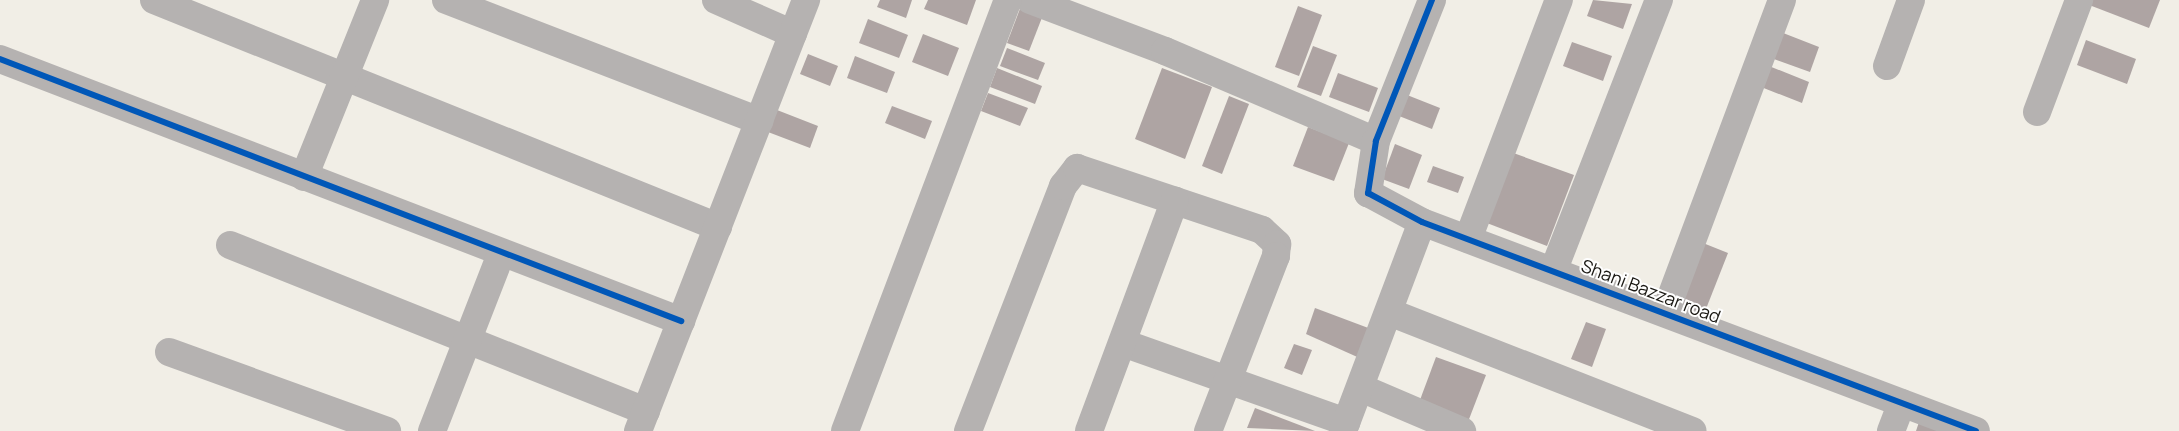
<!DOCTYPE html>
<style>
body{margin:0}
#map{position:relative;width:2179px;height:431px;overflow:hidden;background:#f1eee6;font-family:Manrope,sans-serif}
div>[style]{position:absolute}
.building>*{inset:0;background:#aea4a3}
.minor>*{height:28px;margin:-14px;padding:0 14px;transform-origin:14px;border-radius:14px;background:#b5b2b1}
.cycleway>*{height:6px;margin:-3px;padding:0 3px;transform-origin:3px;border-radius:3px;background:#0057b8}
span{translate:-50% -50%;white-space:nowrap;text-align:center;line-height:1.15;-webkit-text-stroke:4px #fefefe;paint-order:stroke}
.street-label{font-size:18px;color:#1a1813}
</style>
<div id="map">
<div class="building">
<i style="clip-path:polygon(880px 0,912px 0,906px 18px,877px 7px)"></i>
<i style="clip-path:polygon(928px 0,976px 0,967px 25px,924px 9px)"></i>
<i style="clip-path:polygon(1593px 0,1632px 4px,1623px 29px,1587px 16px)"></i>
<i style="clip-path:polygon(2085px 0,2160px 0,2149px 28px,2084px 3px)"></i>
<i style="clip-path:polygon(1021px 6px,1043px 15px,1029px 51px,1007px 43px)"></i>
<i style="clip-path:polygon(1298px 6px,1322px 15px,1299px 76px,1275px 67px)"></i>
<i style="clip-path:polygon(868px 19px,908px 35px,899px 58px,859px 43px)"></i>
<i style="clip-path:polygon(1773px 29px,1819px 47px,1810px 72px,1763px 55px)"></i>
<i style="clip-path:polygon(923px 34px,959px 48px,948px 76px,912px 62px)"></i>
<i style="clip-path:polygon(2086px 40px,2136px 59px,2127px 84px,2077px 65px)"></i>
<i style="clip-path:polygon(1572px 42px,1612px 56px,1603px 81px,1563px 66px)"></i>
<i style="clip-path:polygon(1313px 46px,1337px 55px,1321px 96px,1297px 87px)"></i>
<i style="clip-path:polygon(1007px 48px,1045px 63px,1038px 80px,1000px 66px)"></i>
<i style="clip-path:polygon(808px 54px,838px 66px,830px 86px,800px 74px)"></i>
<i style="clip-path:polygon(855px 56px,895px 72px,887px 93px,847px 78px)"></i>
<i style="clip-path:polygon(1764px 64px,1809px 82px,1802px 103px,1756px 85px)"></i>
<i style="clip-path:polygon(997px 68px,1042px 86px,1035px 104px,990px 87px)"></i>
<i style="clip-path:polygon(1162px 68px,1212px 87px,1185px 159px,1135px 139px)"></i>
<i style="clip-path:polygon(1338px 73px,1378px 88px,1369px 112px,1329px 97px)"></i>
<i style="clip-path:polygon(988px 93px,1028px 108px,1020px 126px,981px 111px)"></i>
<i style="clip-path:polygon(1402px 93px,1440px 108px,1432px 129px,1394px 114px)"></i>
<i style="clip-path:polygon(1229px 96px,1249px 104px,1222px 174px,1202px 166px)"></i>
<i style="clip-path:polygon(892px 106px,932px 121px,925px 139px,885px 123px)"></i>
<i style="clip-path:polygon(777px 110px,818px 126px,810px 148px,768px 132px)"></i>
<i style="clip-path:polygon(1308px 127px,1349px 143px,1334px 181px,1293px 166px)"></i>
<i style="clip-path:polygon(1395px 144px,1422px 155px,1409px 189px,1382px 179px)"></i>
<i style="clip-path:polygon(1505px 150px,1574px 175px,1547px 246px,1479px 220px)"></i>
<i style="clip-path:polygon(1433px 166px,1464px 177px,1458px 193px,1427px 182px)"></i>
<i style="clip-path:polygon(1698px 241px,1728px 253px,1704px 314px,1675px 302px)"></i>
<i style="clip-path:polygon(1315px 308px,1379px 332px,1364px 360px,1306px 334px)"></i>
<i style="clip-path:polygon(1586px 322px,1606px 329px,1592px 367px,1571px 359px)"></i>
<i style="clip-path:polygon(1294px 344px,1312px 350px,1302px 375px,1284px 368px)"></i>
<i style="clip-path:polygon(1436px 357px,1486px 375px,1466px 427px,1417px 408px)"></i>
<i style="clip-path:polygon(1255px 408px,1315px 431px,1247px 428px)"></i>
<i style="clip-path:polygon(1919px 422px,1941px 431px,1916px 431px)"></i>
</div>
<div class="minor">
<i style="left:154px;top:0;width:608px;rotate:21.92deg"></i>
<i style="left:446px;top:0;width:336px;rotate:21.1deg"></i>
<i style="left:716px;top:0;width:84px;rotate:23.8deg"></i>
<i style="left:1030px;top:0;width:144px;rotate:20.7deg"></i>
<i style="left:1165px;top:51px;width:229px;rotate:23.1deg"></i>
<i style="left:1432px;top:0;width:152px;rotate:111.7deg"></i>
<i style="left:1376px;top:141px;width:53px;rotate:98.7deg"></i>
<i style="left:1368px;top:193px;width:61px;rotate:28.2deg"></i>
<i style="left:1422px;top:222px;width:592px;rotate:20.67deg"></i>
<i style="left:0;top:59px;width:730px;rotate:21.04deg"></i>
<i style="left:1887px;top:66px;width:70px;rotate:-70deg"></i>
<i style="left:2037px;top:112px;width:120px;rotate:-69.4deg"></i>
<i style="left:304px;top:177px;width:191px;rotate:-68.1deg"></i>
<i style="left:1468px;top:239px;width:256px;rotate:-69.2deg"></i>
<i style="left:230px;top:245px;width:448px;rotate:21.8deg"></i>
<i style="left:1554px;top:269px;width:289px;rotate:-68.7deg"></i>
<i style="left:1389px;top:312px;width:326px;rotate:21.4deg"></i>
<i style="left:1665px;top:313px;width:334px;rotate:-69.5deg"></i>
<i style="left:1123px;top:343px;width:237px;rotate:19.5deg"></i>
<i style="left:169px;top:352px;width:232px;rotate:19.9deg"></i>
<i style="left:1361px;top:388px;width:110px;rotate:23.1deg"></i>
<i style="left:432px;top:431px;width:190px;rotate:-68.7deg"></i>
<i style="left:638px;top:431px;width:463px;rotate:-68.7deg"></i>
<i style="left:845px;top:431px;width:461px;rotate:-69.3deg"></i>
<i style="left:968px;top:431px;width:263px;rotate:-68.8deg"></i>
<i style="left:1063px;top:186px;width:23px;rotate:-52deg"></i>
<i style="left:1077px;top:168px;width:195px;rotate:18.5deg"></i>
<i style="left:1262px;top:230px;width:21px;rotate:43deg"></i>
<i style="left:1277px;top:244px;width:12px;rotate:95deg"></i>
<i style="left:1276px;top:256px;width:188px;rotate:111.2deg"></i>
<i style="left:1089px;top:431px;width:246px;rotate:-69.6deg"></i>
<i style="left:1343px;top:431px;width:223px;rotate:-69.3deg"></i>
<i style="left:1891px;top:431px;width:30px;rotate:-69deg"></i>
</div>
<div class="cycleway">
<i style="left:1432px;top:0;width:152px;rotate:111.7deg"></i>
<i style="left:1376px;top:141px;width:53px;rotate:98.7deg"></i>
<i style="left:1368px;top:193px;width:61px;rotate:28.2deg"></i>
<i style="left:1422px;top:222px;width:592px;rotate:20.67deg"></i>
<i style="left:0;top:59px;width:730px;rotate:21.04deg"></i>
</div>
<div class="street-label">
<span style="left:1651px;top:291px;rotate:21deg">Shani Bazzar road</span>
</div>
</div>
